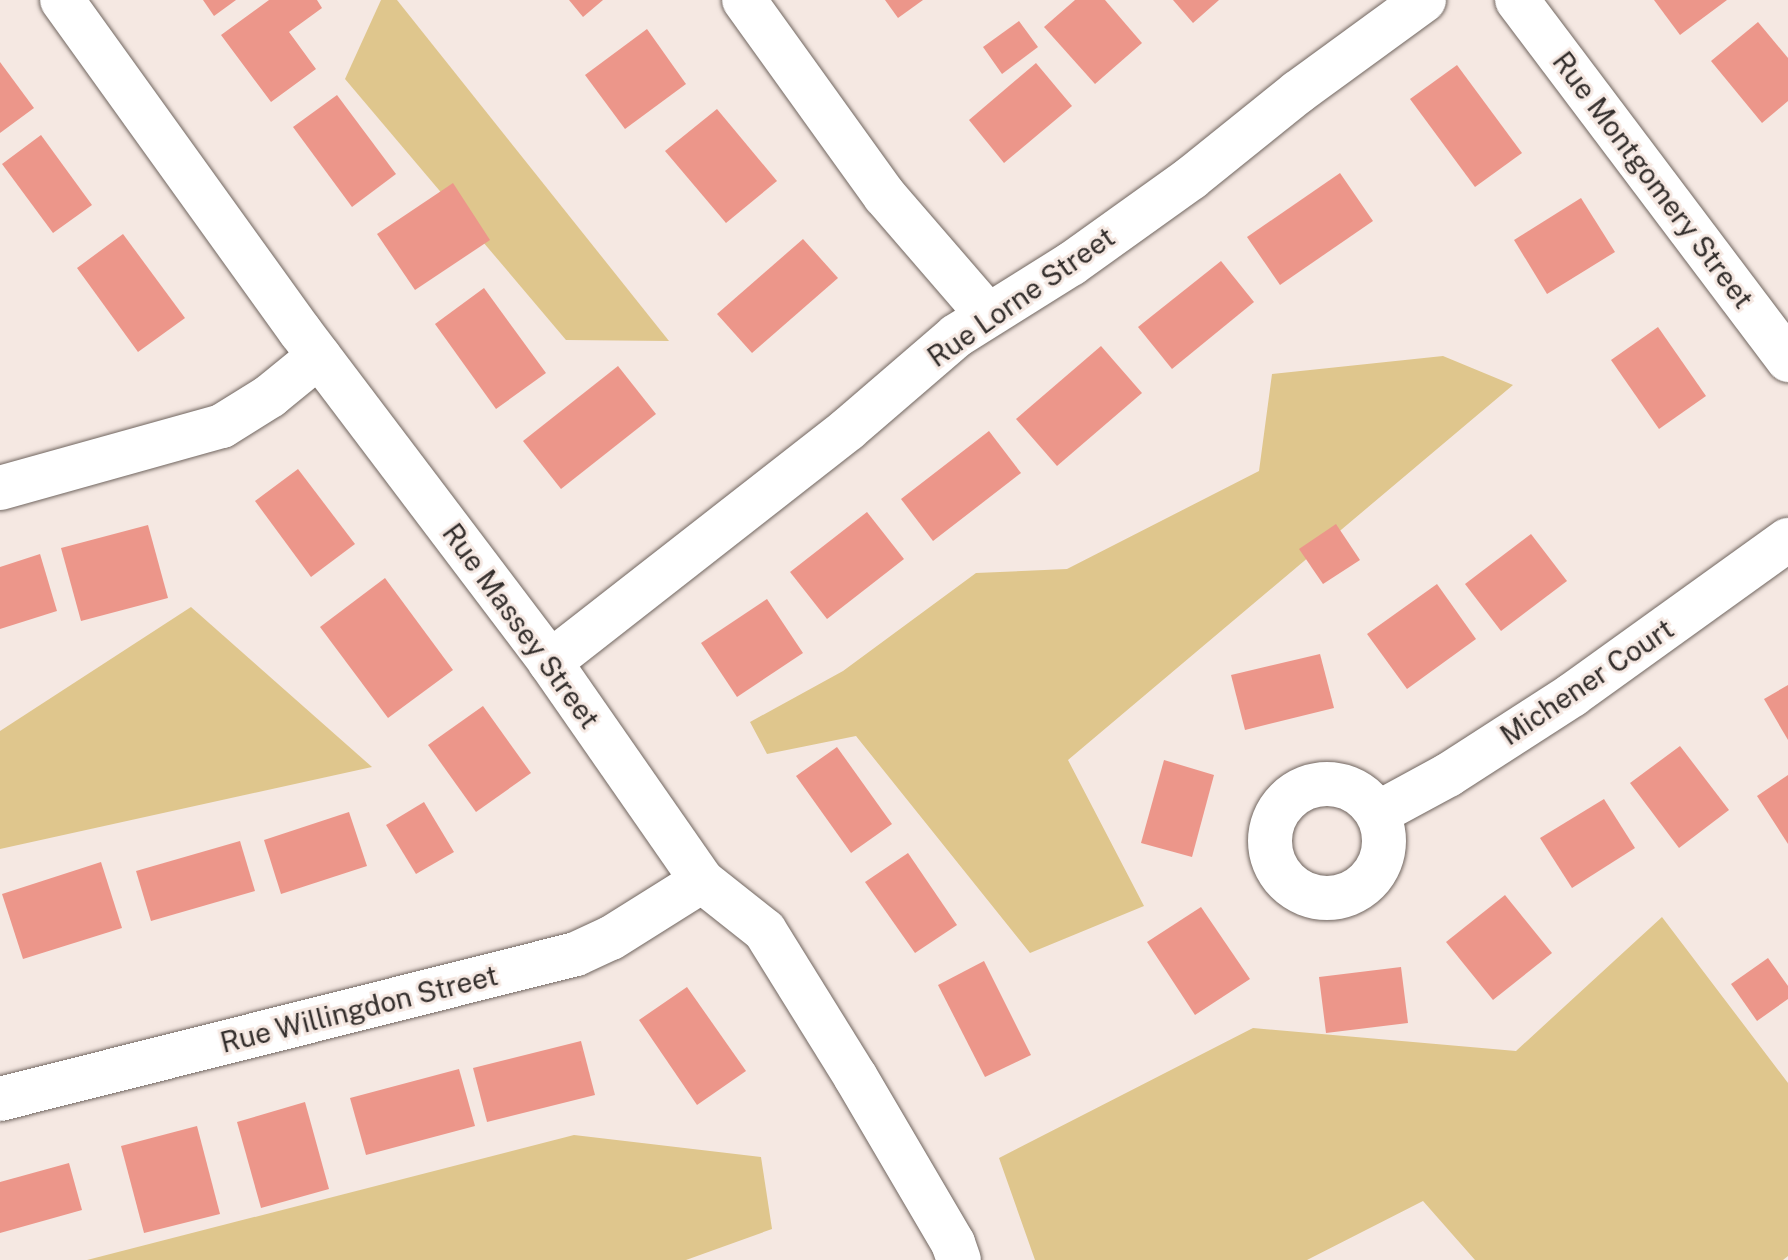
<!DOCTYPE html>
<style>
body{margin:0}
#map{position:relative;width:1788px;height:1260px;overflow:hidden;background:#f5e8e2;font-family:"Public Sans",sans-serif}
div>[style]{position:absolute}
.green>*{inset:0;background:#dfc68d}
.building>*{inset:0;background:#ec968a}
.roads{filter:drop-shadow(0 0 2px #716660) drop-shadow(0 0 2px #716660)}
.minor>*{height:44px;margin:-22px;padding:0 22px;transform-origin:22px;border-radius:22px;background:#fff}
.minor>.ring{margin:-22px;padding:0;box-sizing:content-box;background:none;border:44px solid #fff;border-radius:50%}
.tertiary>*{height:44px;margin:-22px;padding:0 22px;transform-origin:22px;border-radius:22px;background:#fff}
span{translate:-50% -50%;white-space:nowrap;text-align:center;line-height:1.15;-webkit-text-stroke:6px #f5e8e2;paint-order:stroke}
.street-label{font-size:28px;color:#342f2d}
</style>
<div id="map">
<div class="green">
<i style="clip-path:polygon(381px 0,397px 0,669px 341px,566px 340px,345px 79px)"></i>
<i style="clip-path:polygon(1443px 356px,1513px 385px,1068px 760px,1144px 906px,1030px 953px,856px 736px,767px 754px,750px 722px,843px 671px,976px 573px,1067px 569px,1259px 471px,1272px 374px)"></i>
<i style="clip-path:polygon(191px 607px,372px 767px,0 849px,0 731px)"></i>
<i style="clip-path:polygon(1662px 917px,1788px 1083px,1788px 1256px,1783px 1260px,1475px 1260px,1423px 1201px,1307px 1260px,1035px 1260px,999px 1158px,1253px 1028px,1516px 1051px)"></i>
<i style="clip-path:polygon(574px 1135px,761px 1157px,772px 1229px,686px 1260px,87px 1260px)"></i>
</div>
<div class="building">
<i style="clip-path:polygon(203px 0,236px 0,214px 16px)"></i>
<i style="clip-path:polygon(269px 0,317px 0,322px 8px,289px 32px,316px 69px,271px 102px,221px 35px)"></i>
<i style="clip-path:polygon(569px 0,603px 0,583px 17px)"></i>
<i style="clip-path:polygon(885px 0,923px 0,898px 18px)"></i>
<i style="clip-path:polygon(1075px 0,1105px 0,1142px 43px,1095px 84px,1044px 27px)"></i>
<i style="clip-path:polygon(1173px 0,1219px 0,1193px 23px)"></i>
<i style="clip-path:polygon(1654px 0,1727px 0,1680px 35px)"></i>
<i style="clip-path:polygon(1019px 21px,1038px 47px,1002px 74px,983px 47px)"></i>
<i style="clip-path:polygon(1758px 22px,1788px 58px,1788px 101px,1762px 123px,1711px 61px)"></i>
<i style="clip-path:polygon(647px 29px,686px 84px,625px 129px,585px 75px)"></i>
<i style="clip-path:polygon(0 62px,34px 108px,0 133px)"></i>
<i style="clip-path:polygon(1036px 63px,1072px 106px,1004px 163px,969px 120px)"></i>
<i style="clip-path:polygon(1457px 65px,1522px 153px,1475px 187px,1410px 99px)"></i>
<i style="clip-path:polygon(337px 95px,396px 174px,352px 207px,293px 127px)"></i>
<i style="clip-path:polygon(717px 109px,777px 181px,726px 223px,665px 151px)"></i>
<i style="clip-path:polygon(41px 135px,92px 205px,53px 233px,2px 164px)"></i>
<i style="clip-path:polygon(1340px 173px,1373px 221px,1280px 285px,1247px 237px)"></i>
<i style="clip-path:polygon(453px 183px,490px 240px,415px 290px,377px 234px)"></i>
<i style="clip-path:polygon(1581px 198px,1615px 252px,1547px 294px,1514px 240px)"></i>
<i style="clip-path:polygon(123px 234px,185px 318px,138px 352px,77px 268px)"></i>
<i style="clip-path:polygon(803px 239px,838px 278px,752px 353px,717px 314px)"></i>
<i style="clip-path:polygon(1221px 261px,1254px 302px,1172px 369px,1138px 327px)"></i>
<i style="clip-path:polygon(484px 288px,546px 373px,496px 409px,435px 324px)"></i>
<i style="clip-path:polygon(1658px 327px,1706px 396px,1659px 429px,1611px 360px)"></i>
<i style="clip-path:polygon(1101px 346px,1142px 393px,1057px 466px,1016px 419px)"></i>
<i style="clip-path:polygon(618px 366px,656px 414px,561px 489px,523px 441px)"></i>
<i style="clip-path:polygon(989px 431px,1021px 473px,933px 541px,901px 499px)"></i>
<i style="clip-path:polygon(298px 469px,355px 544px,311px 577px,255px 501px)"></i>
<i style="clip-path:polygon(867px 512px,904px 559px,827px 619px,790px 572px)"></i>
<i style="clip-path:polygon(1336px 524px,1360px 560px,1323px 584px,1299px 549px)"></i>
<i style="clip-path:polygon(148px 525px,168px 598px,81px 621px,61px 548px)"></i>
<i style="clip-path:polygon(1531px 534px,1567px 581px,1501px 631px,1465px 584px)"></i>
<i style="clip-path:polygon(40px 554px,57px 611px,0 629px,0 567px)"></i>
<i style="clip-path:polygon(385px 578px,453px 670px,388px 718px,320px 627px)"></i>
<i style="clip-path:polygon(1437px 584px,1476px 639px,1407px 689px,1367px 634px)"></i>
<i style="clip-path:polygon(767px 599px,803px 653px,737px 697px,701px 643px)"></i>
<i style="clip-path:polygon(1320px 654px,1334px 708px,1245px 730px,1231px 675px)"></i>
<i style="clip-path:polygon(1788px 685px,1788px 740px,1764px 699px)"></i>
<i style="clip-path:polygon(483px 706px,531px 773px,476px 812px,428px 745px)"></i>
<i style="clip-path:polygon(1680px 746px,1729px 810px,1679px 848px,1630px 783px)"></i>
<i style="clip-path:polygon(837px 747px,892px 824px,851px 853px,796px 776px)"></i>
<i style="clip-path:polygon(1164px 760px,1214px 775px,1192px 857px,1141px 843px)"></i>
<i style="clip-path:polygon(1788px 775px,1788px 844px,1757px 796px)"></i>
<i style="clip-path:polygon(1604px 799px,1635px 848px,1572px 888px,1540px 838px)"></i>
<i style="clip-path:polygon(424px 802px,454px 852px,416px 874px,386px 825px)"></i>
<i style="clip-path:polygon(349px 812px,367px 866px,281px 894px,264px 840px)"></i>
<i style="clip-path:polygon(240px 841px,255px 891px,151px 921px,136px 871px)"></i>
<i style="clip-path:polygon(908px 853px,957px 925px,915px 953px,865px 882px)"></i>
<i style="clip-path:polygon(101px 862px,122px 928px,23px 959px,2px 894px)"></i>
<i style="clip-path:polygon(1505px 895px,1552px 953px,1493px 1000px,1446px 942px)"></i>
<i style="clip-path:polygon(1201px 907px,1250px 979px,1195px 1015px,1147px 942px)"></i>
<i style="clip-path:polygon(1768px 958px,1788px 986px,1788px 999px,1757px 1021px,1731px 984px)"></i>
<i style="clip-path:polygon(984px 961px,1031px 1055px,985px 1077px,938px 985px)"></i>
<i style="clip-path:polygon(1401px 967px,1408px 1023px,1326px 1033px,1319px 977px)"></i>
<i style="clip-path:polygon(687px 987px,746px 1071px,697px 1105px,639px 1020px)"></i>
<i style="clip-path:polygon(581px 1041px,595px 1095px,487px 1122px,473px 1068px)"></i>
<i style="clip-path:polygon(459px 1069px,475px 1126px,366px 1155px,350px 1098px)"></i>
<i style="clip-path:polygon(305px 1102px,329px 1189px,261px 1208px,237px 1122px)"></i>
<i style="clip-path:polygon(197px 1126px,220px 1214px,144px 1233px,121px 1146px)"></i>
<i style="clip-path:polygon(69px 1163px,82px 1210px,0 1233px,0 1182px)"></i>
</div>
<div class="roads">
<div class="minor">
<i style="left:62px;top:0;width:408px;rotate:54.3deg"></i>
<i style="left:300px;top:331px;width:415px;rotate:52.9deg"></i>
<i style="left:550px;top:662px;width:267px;rotate:55.2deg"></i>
<i style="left:702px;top:881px;width:80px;rotate:38.4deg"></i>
<i style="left:765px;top:931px;width:171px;rotate:58.2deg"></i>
<i style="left:855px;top:1076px;width:194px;rotate:59.6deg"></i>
<i style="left:953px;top:1243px;width:18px;rotate:71deg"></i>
<i style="left:744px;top:0;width:241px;rotate:54.3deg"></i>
<i style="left:885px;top:196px;width:156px;rotate:49.2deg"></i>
<i style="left:0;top:488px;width:230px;rotate:-15.6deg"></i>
<i style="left:222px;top:426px;width:57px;rotate:-32deg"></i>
<i style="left:270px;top:396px;width:63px;rotate:-39.2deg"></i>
<i style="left:550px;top:662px;width:378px;rotate:-38deg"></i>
<i style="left:848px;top:429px;width:143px;rotate:-40.7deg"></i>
<i style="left:956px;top:336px;width:136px;rotate:-32.1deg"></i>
<i style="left:1071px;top:264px;width:148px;rotate:-35.6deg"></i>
<i style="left:1191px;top:178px;width:137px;rotate:-38.8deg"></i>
<i style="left:1298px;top:92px;width:156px;rotate:-36.1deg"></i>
<i class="ring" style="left:1270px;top:784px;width:70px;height:70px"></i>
<i style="left:1378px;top:813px;width:80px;rotate:-28.5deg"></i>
<i style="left:1448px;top:775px;width:148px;rotate:-32.8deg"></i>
<i style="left:1572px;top:695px;width:266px;rotate:-35.7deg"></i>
<i style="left:0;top:1099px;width:594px;rotate:-14.13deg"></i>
<i style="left:576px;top:954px;width:38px;rotate:-25deg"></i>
<i style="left:611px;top:938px;width:107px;rotate:-32.1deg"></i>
</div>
<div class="tertiary">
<i style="left:1517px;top:0;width:451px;rotate:53deg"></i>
</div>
</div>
<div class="street-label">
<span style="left:1653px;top:180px;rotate:53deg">Rue Montgomery Street</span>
<span style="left:1021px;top:297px;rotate:-35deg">Rue Lorne Street</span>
<span style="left:521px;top:626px;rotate:54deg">Rue Massey Street</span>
<span style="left:1587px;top:682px;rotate:-34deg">Michener Court</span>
<span style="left:359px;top:1009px;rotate:-14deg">Rue Willingdon Street</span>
</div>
</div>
